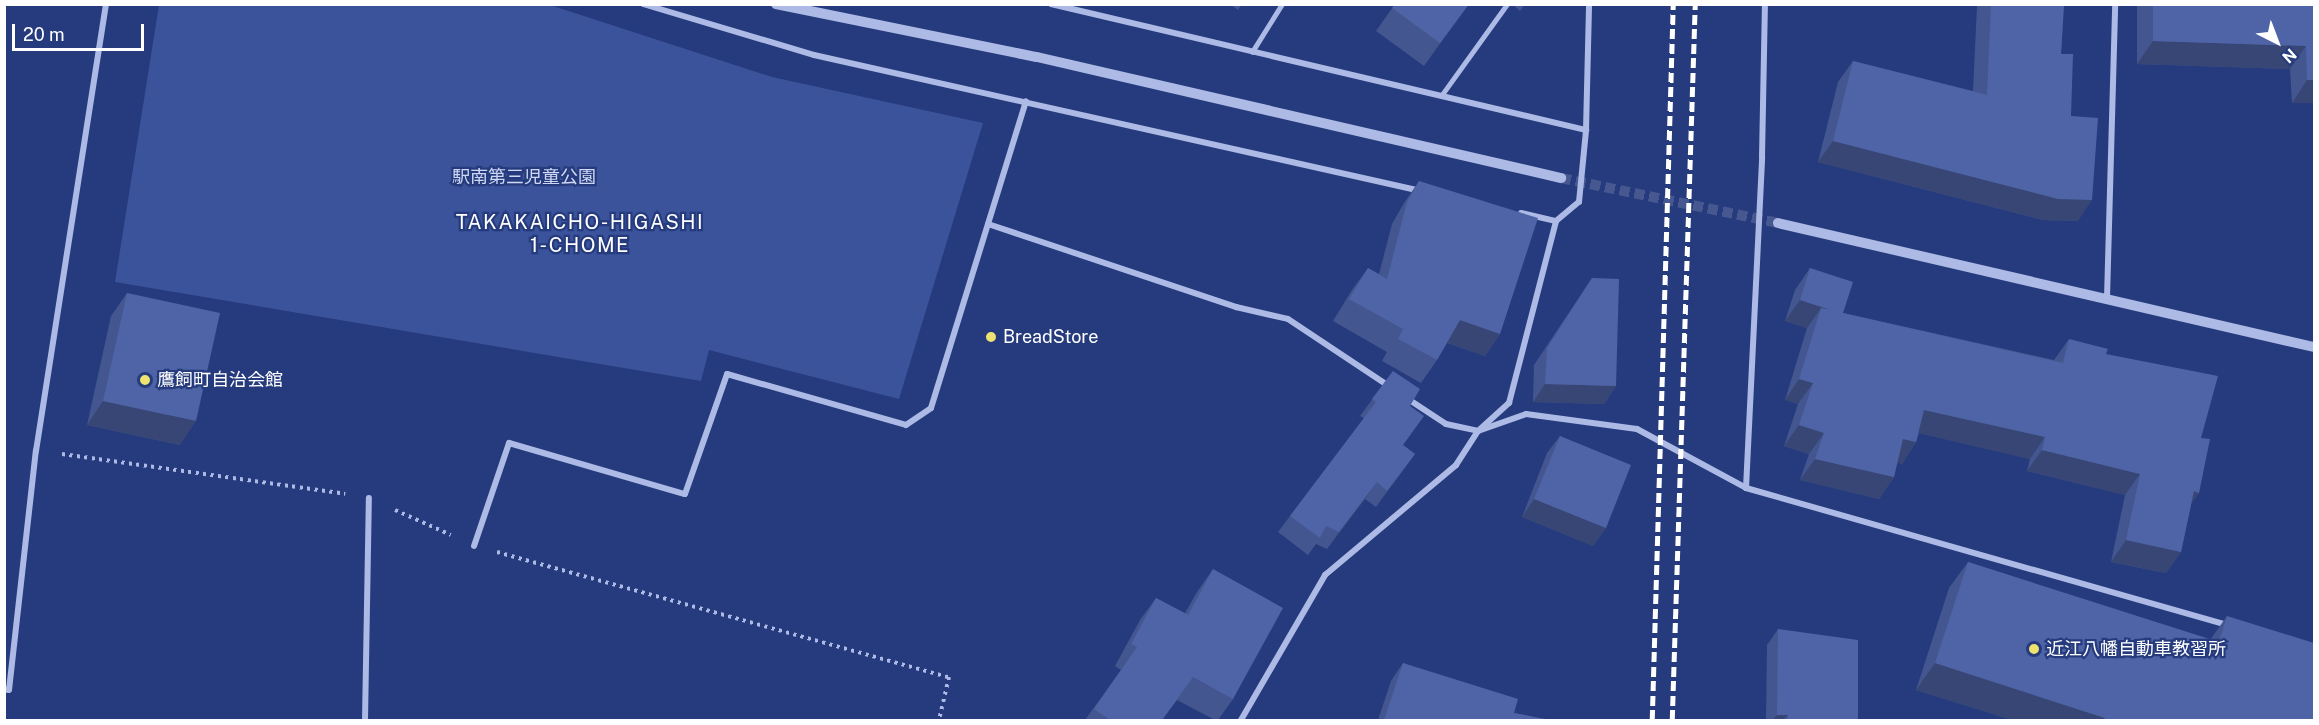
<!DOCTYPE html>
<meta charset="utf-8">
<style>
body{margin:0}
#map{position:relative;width:2319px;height:725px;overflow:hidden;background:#263b7d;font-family:"Public Sans","Noto Sans JP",sans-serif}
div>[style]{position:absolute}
.green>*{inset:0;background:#3a539b}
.tertiary-tunnel>*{height:10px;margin-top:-5px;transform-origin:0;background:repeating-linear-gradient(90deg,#475890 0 10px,transparent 0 15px)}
.path>*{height:4px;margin-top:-2px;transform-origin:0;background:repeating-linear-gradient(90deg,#acbae5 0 3px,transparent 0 7.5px)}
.service>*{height:4.5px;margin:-2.25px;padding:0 2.25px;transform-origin:2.25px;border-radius:2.25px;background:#acbae5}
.minor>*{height:6px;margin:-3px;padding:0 3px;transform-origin:3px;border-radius:3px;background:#acbae5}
.tertiary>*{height:10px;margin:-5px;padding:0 5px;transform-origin:5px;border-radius:5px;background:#acbae5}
.rail>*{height:4.5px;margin-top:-2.25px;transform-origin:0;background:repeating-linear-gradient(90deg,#fff 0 10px,transparent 0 14.5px)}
.wall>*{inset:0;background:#44568f}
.shaded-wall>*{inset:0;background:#374674}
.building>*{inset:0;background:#4f64a6}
.dots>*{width:16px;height:16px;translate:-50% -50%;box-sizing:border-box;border:3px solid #263b7d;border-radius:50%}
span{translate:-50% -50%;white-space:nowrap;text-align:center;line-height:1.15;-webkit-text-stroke:4.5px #263b7d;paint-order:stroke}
.park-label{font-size:18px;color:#ced8f4}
.poi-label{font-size:18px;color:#fff}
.left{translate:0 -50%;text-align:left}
.neighbourhood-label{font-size:20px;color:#fff;letter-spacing:1.5px}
.frame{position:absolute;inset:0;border:6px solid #fff;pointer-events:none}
.north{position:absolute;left:2247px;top:12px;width:60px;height:60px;-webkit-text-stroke:4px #263b7d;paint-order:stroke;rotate:138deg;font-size:16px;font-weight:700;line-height:24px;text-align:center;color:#fff}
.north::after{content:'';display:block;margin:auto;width:21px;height:27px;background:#fff;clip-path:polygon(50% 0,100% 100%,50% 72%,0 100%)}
.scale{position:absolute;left:12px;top:24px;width:132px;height:27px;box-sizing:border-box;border:3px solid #fff;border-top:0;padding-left:8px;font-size:18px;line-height:21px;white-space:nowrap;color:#fff;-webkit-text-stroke:4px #263b7d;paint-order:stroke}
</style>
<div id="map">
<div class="green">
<i style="clip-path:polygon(159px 5px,550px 5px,772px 77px,983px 123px,899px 399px,709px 350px,701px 381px,115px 282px)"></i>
</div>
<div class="tertiary-tunnel">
<i style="left:1561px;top:178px;width:222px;rotate:11.7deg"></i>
</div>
<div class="path">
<i style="left:62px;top:454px;width:286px;rotate:8deg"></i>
<i style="left:395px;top:510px;width:61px;rotate:24.1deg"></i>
<i style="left:497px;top:552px;width:469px;rotate:15.5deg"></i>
<i style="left:949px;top:677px;width:44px;rotate:103.1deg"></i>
</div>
<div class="service">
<i style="left:1252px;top:52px;width:57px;rotate:-58deg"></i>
<i style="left:1441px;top:96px;width:113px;rotate:-54.3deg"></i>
</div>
<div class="minor">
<i style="left:643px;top:4px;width:178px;rotate:16.6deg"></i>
<i style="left:814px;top:55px;width:622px;rotate:12.63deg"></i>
<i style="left:1051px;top:4px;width:550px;rotate:13.25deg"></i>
<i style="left:1521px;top:213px;width:36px;rotate:13deg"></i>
<i style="left:988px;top:224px;width:262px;rotate:18.5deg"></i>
<i style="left:1236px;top:307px;width:53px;rotate:13deg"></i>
<i style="left:1288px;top:319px;width:121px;rotate:33.6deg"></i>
<i style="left:2107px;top:298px;width:294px;rotate:-88.4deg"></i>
<i style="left:1408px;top:399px;width:45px;rotate:33.3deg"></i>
<i style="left:1446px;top:424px;width:33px;rotate:12deg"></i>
<i style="left:1478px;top:431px;width:51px;rotate:-19.5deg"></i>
<i style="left:1526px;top:414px;width:112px;rotate:7.7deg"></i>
<i style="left:1637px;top:429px;width:124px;rotate:28.4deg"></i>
<i style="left:1746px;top:488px;width:500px;rotate:15.9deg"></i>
<i style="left:1746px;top:488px;width:331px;rotate:-87.2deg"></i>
<i style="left:1762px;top:157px;width:153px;rotate:-88.9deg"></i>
<i style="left:474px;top:546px;width:109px;rotate:-71.2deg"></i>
<i style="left:509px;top:443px;width:183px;rotate:16.2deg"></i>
<i style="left:685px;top:494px;width:127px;rotate:-70.7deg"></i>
<i style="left:727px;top:374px;width:186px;rotate:15.9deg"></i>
<i style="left:906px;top:425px;width:30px;rotate:-34deg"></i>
<i style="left:931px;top:408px;width:321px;rotate:-72.8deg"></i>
<i style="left:4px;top:689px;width:5px;rotate:11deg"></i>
<i style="left:9px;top:690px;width:241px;rotate:-83.6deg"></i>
<i style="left:36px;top:451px;width:452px;rotate:-81.1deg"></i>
<i style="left:365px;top:720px;width:222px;rotate:-89deg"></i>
<i style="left:1241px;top:720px;width:168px;rotate:-59.9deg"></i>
<i style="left:1325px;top:575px;width:171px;rotate:-40deg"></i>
<i style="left:1456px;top:465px;width:40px;rotate:-57.1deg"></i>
<i style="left:1478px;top:431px;width:42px;rotate:-42.1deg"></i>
<i style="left:1509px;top:403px;width:188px;rotate:-75.5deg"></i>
<i style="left:1556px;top:221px;width:30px;rotate:-40deg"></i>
<i style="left:1579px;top:202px;width:72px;rotate:-84.4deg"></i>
<i style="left:1586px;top:130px;width:126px;rotate:-88.6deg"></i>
</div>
<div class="tertiary">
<i style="left:776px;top:4px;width:266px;rotate:11.5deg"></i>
<i style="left:1037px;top:57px;width:538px;rotate:13deg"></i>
<i style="left:1778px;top:223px;width:550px;rotate:13.03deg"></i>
</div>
<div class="rail">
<i style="left:1652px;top:720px;width:716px;rotate:-88.32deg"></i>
<i style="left:1672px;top:720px;width:716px;rotate:-88.16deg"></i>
</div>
<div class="wall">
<i style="clip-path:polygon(1230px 4px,1242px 4px,1238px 10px)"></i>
<i style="clip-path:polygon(1395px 4px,1469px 4px,1424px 66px,1376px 31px)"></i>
<i style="clip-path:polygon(1512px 4px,1525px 4px,1520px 11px)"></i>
<i style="clip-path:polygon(1978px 4px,2064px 4px,2061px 54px,2071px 116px,2078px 221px,2043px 220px,1818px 162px,1838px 82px,1853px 61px,1973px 91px,1977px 6px)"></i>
<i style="clip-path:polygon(2137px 4px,2314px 4px,2314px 103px,2292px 103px,2290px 69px,2137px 64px)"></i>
<i style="clip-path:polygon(1419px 181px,1500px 334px,1485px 356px,1447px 343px,1437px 360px,1421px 383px,1382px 361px,1387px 352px,1333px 321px,1352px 290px,1368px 268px,1379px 274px,1392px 224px,1404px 203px)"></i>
<i style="clip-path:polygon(1810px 268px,1843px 313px,2054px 360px,2069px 339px,2106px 354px,2201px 438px,2199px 493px,2191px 504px,2181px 552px,2166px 573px,2111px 562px,2125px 495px,2027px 471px,2030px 459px,1919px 433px,1916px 442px,1902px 464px,1897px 462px,1894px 477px,1879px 499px,1800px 480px,1809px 454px,1784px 446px,1798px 404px,1785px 400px,1807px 328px,1785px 321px,1795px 290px)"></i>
<i style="clip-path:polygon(1592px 278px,1616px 386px,1604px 404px,1533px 402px,1534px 365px)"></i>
<i style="clip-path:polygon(127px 293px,180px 445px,87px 425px,111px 316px)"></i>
<i style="clip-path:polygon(1393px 371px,1410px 406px,1403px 445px,1415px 454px,1376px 507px,1365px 499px,1327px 549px,1316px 544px,1308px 555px,1278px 532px,1364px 418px,1360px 416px)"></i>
<i style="clip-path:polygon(1560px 436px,1606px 528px,1593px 546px,1522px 517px,1547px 453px)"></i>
<i style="clip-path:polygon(1968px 562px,2210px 640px,2227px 616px,2314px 720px,2012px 720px,1916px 690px,1949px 588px)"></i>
<i style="clip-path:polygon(1213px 569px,1233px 699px,1218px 720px,1215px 720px,1177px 700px,1162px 720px,1085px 720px,1121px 670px,1115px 666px,1140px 620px,1156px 598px,1185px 613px,1197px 592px)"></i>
<i style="clip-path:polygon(1778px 629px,1858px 720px,1766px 720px,1767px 645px)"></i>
<i style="clip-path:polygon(1403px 663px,1514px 713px,1550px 720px,1378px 720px,1391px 681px)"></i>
</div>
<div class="shaded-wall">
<i style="clip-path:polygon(1469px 4px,1424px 66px,1440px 43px)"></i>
<i style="clip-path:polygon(2153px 41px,2306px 46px,2290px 69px,2137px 64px)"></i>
<i style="clip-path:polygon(2307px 80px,2314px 80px,2314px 103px,2292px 103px)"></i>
<i style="clip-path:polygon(1833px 141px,2092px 200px,2078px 221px,2043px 220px,1818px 162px)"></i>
<i style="clip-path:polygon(1800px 300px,1831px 310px,1821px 308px,1807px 328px,1785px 321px)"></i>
<i style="clip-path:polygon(1460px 320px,1500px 334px,1485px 356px,1445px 342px)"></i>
<i style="clip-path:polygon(1799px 379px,1813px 383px,1798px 404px,1785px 400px)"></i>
<i style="clip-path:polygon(1545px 384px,1616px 386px,1604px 404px,1533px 402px)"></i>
<i style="clip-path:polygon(103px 401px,196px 421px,180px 445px,87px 425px)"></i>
<i style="clip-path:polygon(1924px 410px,2045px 437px,2030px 459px,1909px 431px)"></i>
<i style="clip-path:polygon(1799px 425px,1824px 433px,1809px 454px,1784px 446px)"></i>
<i style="clip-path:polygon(1903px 439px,1916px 442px,1902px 464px,1888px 460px)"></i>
<i style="clip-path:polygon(2042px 450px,2140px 474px,2125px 495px,2027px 471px)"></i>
<i style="clip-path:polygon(1415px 454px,1403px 471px,1376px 507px,1387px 491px)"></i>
<i style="clip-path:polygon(1815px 459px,1894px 477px,1879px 499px,1800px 480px)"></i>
<i style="clip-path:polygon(1377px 482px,1365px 499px,1327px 549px,1339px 532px)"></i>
<i style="clip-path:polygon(2194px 491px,2199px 493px,2184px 514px)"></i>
<i style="clip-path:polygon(1534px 499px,1606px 528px,1593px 546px,1522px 517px)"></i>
<i style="clip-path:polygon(2126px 540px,2181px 552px,2166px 573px,2111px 562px)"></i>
<i style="clip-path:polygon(1935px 663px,2105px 718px,2103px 720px,2012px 720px,1916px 690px)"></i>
<i style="clip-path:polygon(1777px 715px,1788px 715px,1783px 720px,1773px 720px)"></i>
</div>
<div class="building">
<i style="clip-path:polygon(1395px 4px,1469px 4px,1440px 43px,1392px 8px)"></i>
<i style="clip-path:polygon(1991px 4px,2064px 4px,2061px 54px,2073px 54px,2071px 116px,2098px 118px,2092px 200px,2058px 199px,1833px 141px,1853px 61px,1987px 95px)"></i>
<i style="clip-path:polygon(2153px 4px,2314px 4px,2314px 80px,2307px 80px,2306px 46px,2153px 41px)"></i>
<i style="clip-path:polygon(1419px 181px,1538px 218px,1500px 334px,1460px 320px,1437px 360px,1398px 339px,1403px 329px,1349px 299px,1368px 268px,1387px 279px,1407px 202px)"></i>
<i style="clip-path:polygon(1810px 268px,1853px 282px,1843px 313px,2063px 363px,2069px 339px,2108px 349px,2106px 354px,2218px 376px,2201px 438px,2210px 439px,2199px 493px,2194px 491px,2181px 552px,2126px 540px,2140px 474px,2042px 450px,2045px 437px,1924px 410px,1916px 442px,1903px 439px,1894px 477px,1815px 459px,1824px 433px,1799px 425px,1813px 383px,1799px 379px,1821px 308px,1831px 310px,1800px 300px)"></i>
<i style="clip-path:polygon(1592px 278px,1619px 279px,1616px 386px,1545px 384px,1547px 348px)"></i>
<i style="clip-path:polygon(127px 293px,220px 313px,196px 421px,103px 401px)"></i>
<i style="clip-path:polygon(1393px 371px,1420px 389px,1410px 406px,1424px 416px,1403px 445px,1415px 454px,1387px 491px,1377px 482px,1339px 532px,1326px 526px,1320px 538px,1290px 516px,1376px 402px,1372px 399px)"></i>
<i style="clip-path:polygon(1560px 436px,1631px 465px,1606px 528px,1534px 499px)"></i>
<i style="clip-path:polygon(1968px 562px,2219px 642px,2227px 616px,2314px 643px,2314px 720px,2104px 720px,2105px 718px,1935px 663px)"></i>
<i style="clip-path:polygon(1213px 569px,1283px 608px,1233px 699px,1193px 677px,1162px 720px,1110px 720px,1094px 709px,1137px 647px,1131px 644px,1156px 598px,1188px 615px)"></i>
<i style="clip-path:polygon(1778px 629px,1858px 640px,1858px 720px,1787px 720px,1788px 715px,1777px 715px)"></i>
<i style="clip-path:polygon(1403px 663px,1518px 699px,1514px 713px,1550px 720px,1384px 720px)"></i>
</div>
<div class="dots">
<i style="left:991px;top:337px;background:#eee371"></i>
<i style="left:145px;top:380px;background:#eee371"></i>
<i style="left:2034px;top:649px;background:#eee371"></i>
</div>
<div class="park-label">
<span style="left:524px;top:177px">駅南第三児童公園</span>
</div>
<div class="poi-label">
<span class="left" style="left:1003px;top:337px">BreadStore</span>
<span class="left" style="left:157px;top:380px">鷹飼町自治会館</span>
<span class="left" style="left:2046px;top:649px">近江八幡自動車教習所</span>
</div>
<div class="neighbourhood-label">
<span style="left:580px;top:234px">TAKAKAICHO-HIGASHI<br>1-CHOME</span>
</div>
<div class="frame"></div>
<div class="north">N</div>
<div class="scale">20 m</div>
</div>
